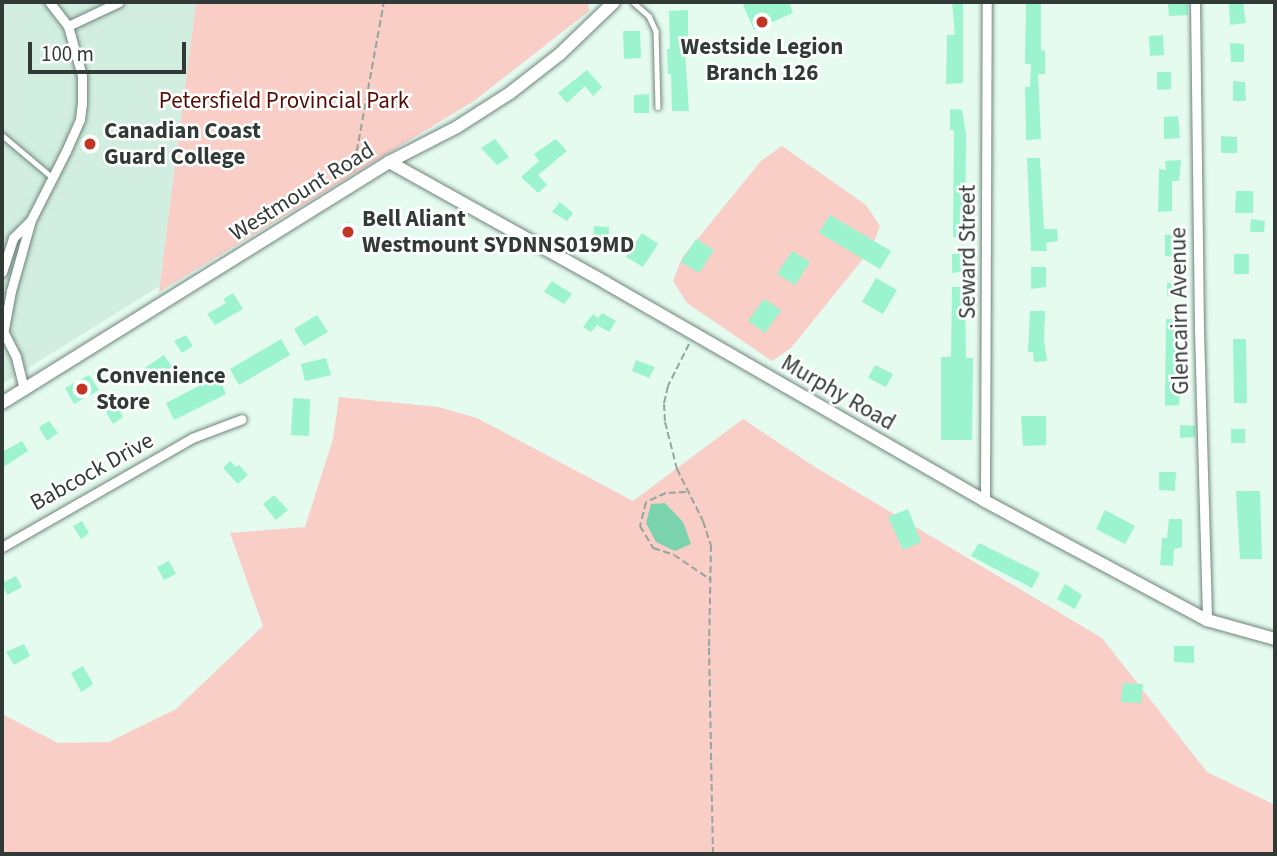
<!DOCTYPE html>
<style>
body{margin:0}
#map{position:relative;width:1277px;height:856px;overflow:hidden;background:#e5fbf0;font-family:"Source Sans 3",sans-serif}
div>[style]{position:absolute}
.built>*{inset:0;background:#d1eee0}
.green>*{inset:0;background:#f8cec6}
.water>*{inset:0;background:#7bd3ad}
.building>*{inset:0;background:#9bf4cd}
.path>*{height:2px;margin-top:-1px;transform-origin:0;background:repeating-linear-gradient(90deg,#95a59d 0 7px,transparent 0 10.5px)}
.roads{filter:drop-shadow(0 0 2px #6f847a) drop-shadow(0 0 2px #6f847a)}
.lane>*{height:4.5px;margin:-2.25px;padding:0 2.25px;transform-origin:2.25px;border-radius:2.25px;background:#fff}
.street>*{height:9px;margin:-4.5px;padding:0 4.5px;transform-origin:4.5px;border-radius:4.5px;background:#fff}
.secondary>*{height:12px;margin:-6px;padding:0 6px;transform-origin:6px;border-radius:6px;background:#fff}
.dots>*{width:19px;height:19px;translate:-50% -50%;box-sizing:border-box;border:4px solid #fff;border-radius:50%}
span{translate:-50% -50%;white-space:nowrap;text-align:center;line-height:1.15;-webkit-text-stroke:5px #fff;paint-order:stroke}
.poi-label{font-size:23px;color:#313a36;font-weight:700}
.left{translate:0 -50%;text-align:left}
.park-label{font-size:23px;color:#550c05}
.street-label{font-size:23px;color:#313a36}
.frame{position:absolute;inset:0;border:4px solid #313a36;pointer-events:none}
.scale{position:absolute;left:28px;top:42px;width:158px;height:32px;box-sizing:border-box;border:4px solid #313a36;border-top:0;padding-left:9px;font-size:21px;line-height:24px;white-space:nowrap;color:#313a36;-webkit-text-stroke:5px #fff;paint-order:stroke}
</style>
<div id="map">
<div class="built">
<i style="clip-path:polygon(2px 2px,196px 2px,160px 286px,2px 384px)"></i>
</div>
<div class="green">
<i style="clip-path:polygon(196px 2px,588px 2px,589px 11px,474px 101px,159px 292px)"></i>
<i style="clip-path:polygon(782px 146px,866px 205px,880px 226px,871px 249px,791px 348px,772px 361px,687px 303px,673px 281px,682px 258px,761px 161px)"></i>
<i style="clip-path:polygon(339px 397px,438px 407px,477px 418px,633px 501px,743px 419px,815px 467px,1102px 638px,1207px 772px,1275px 805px,1275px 854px,2px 854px,2px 714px,58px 743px,109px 742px,176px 709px,263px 626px,230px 533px,305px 527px,333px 439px)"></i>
</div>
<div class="water">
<i style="clip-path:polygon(665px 503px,683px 522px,691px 544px,675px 551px,656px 542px,646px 523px,651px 504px)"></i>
</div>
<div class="building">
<i style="clip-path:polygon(742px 2px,789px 2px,793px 13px,754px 30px)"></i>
<i style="clip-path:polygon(952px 2px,963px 2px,963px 83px,946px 84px,947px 35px,955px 35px)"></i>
<i style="clip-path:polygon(1026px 2px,1041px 2px,1041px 50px,1045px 51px,1045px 74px,1038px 74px,1041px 139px,1026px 140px,1025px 87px,1030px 87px,1031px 64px,1025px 64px)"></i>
<i style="clip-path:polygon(1188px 3px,1188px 15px,1169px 16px,1168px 4px)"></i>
<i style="clip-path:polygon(1243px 3px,1246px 23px,1230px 25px,1229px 4px)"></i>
<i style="clip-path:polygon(688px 10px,688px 38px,684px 38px,689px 111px,672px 111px,671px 74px,668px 74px,667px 49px,670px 49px,669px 11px)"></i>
<i style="clip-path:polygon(623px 31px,640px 31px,641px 58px,624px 59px)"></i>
<i style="clip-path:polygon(1163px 35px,1164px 55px,1150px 56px,1149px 36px)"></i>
<i style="clip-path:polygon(1230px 43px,1244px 44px,1244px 62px,1231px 62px)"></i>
<i style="clip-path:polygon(587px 70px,602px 87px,593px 96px,585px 86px,567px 103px,558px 93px)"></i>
<i style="clip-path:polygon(1157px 72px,1171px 72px,1171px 89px,1157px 90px)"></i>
<i style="clip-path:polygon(1233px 81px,1245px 82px,1246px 101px,1233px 101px)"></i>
<i style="clip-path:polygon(649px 94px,649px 113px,634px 113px,634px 95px)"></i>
<i style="clip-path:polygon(950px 109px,962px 110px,966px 135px,965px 238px,953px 237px,954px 130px,950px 130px)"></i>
<i style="clip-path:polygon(1178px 116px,1180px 138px,1164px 139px,1164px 117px)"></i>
<i style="clip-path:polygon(1221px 136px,1237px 137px,1237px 153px,1221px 153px)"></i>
<i style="clip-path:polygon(495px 139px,509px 157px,497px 165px,481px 148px)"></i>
<i style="clip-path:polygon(556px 139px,567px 151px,538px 175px,547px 185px,538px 193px,521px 177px,539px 161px,534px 154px)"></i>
<i style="clip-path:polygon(1027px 158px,1040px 158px,1044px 229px,1057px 229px,1058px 241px,1046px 243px,1047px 251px,1031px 251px)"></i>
<i style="clip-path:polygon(1181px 160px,1179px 181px,1172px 181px,1172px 211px,1158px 212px,1159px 169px,1166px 170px,1165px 161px)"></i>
<i style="clip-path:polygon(1236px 191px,1253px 191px,1253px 213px,1235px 213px)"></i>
<i style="clip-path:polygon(560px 202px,573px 213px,567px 221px,552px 212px)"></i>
<i style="clip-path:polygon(830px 215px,891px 251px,880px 269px,819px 233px)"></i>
<i style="clip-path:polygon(1251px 219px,1265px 221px,1264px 232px,1250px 232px)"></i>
<i style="clip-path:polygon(349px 221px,358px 235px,346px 242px,338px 228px)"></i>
<i style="clip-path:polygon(594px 226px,609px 227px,608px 243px,593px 240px)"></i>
<i style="clip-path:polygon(642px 233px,658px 244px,643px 267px,626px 257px)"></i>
<i style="clip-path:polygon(1165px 235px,1179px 235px,1180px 257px,1165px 256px)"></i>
<i style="clip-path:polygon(696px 239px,714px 250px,699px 273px,681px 262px)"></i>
<i style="clip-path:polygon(792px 251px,810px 262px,795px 285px,777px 274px)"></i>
<i style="clip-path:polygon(952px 254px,966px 254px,967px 271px,952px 273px)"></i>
<i style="clip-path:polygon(1234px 254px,1249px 254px,1249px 274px,1234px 274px)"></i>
<i style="clip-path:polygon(1031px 267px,1046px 267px,1046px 287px,1031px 289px)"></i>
<i style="clip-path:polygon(876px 278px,897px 290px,883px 314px,862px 302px)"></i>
<i style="clip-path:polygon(552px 281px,572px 294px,564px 304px,544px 292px)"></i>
<i style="clip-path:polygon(1167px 283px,1180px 284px,1180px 297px,1167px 296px)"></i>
<i style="clip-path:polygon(952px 287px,965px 287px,966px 358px,973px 358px,972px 440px,941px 440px,941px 357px,951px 357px)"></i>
<i style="clip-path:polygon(233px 293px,243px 309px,215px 325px,207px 314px,226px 303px,223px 299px)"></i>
<i style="clip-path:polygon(764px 299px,781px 310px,765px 333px,748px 321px)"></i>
<i style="clip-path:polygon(1030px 311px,1045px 311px,1044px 340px,1047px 361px,1034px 362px,1033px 352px,1028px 352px)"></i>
<i style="clip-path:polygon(602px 313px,616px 321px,609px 332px,597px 325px,591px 332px,583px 327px,593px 314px,598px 318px)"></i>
<i style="clip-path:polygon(317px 315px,328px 332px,304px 346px,294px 329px)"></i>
<i style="clip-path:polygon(1166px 319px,1179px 319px,1181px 385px,1179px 405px,1165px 406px)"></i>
<i style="clip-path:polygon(186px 335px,193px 346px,182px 353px,174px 341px)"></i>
<i style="clip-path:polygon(281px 339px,290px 355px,239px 385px,230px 369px)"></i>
<i style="clip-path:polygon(1233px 339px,1246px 339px,1247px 403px,1234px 403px)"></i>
<i style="clip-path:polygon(164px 355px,172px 367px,150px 380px,143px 369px)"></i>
<i style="clip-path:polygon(326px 358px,331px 375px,305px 381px,301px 364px)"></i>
<i style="clip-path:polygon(636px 360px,655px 367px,649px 378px,632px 371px)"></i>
<i style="clip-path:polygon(875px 365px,893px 374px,886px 387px,868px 378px)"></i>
<i style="clip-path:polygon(89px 375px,99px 390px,74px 404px,65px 388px)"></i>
<i style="clip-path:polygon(218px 376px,226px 394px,174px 420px,166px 403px)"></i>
<i style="clip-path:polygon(293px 398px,310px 399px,309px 436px,291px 435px)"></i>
<i style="clip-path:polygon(117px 406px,123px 417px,113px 424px,106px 412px)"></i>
<i style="clip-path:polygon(1021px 416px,1046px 416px,1046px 445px,1023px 446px)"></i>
<i style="clip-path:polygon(49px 421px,58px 433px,47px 441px,39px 427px)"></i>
<i style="clip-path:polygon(1180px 425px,1195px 426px,1195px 437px,1180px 438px)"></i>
<i style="clip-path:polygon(1231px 429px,1245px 429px,1245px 443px,1231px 443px)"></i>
<i style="clip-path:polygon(22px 441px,28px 451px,2px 468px,2px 452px)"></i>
<i style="clip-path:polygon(230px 461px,236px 467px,239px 465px,248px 475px,238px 484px,223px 468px)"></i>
<i style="clip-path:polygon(1159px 472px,1176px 472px,1175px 491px,1159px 490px)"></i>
<i style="clip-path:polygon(1236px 491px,1260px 491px,1262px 559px,1240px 559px)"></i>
<i style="clip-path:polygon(274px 495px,288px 510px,276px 520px,263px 504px)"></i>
<i style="clip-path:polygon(908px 509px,921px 542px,903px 550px,888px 517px)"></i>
<i style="clip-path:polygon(1105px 510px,1135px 526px,1125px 544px,1096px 529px)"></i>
<i style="clip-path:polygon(1169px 519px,1182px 519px,1182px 547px,1174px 549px,1173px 566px,1160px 565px,1162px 538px,1167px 538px)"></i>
<i style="clip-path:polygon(82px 521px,89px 533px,81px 539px,73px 526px)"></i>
<i style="clip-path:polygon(979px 543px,1040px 573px,1032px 588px,971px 556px)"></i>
<i style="clip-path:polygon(169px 561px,176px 574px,164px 580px,157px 567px)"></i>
<i style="clip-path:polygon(16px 576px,22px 587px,7px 595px,2px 583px)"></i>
<i style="clip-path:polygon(1065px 584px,1082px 595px,1075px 609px,1057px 599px)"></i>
<i style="clip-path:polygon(24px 644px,30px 656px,14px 665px,6px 652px)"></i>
<i style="clip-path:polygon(1174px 646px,1194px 646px,1194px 663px,1174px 662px)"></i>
<i style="clip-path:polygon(83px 666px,93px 684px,81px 692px,71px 673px)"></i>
<i style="clip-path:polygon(1123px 683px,1143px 684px,1141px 703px,1121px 702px)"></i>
</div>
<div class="path">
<i style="left:353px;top:172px;width:173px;rotate:-79.7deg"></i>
<i style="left:689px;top:344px;width:47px;rotate:116.6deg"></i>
<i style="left:668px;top:386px;width:18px;rotate:103deg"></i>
<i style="left:664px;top:404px;width:18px;rotate:87deg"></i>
<i style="left:665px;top:422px;width:49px;rotate:75.7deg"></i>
<i style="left:677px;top:469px;width:58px;rotate:63.4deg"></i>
<i style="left:703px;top:521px;width:25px;rotate:72deg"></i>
<i style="left:711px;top:545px;width:103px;rotate:91.1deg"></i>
<i style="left:709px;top:648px;width:206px;rotate:88.9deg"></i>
<i style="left:686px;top:492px;width:20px;rotate:177deg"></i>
<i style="left:666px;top:493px;width:22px;rotate:156deg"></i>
<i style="left:646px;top:502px;width:25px;rotate:104deg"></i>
<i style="left:640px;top:526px;width:26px;rotate:59deg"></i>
<i style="left:653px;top:548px;width:22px;rotate:18deg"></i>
<i style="left:674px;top:555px;width:45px;rotate:34deg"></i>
</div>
<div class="roads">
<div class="lane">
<i style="left:633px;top:2px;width:21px;rotate:41deg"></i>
<i style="left:649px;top:16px;width:17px;rotate:65deg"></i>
<i style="left:656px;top:31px;width:76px;rotate:88.5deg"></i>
<i style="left:2px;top:135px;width:65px;rotate:40deg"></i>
</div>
<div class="street">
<i style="left:1195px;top:2px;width:328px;rotate:89.3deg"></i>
<i style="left:1199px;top:330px;width:290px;rotate:88.4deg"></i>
<i style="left:68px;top:26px;width:56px;rotate:-25.2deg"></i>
<i style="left:2px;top:272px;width:36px;rotate:-72deg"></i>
<i style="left:13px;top:238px;width:25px;rotate:-45deg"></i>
<i style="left:3px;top:331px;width:29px;rotate:63deg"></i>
<i style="left:16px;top:357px;width:32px;rotate:76deg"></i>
<i style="left:3px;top:334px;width:44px;rotate:-79.5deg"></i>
<i style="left:11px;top:291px;width:74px;rotate:-74.3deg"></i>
<i style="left:31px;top:220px;width:77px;rotate:-63.1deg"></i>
<i style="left:66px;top:151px;width:35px;rotate:-66deg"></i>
<i style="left:80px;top:119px;width:16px;rotate:-83deg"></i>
<i style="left:82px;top:103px;width:27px;rotate:-90deg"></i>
<i style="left:82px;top:76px;width:52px;rotate:-105.6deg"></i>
<i style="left:68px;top:26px;width:31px;rotate:-128deg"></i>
<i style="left:985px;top:501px;width:499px;rotate:-89.8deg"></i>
<i style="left:2px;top:547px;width:219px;rotate:-29.8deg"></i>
<i style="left:192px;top:438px;width:53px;rotate:-20.8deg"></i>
</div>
<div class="secondary">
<i style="left:389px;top:162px;width:248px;rotate:29.1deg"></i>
<i style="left:606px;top:283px;width:437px;rotate:29.9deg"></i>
<i style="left:985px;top:501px;width:252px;rotate:28.2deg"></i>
<i style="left:1207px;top:620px;width:71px;rotate:15.6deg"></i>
<i style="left:2px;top:403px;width:456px;rotate:-31.9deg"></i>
<i style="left:389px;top:162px;width:76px;rotate:-27.2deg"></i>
<i style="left:457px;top:127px;width:63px;rotate:-32.7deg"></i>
<i style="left:510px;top:93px;width:63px;rotate:-38deg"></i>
<i style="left:560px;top:54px;width:75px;rotate:-43.9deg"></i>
</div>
</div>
<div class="dots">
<i style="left:762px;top:22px;background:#c23525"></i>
<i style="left:90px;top:144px;background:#c23525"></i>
<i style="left:348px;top:232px;background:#c23525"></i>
<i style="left:82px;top:389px;background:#c23525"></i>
</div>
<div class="poi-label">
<span style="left:762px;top:60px">Westside Legion<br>Branch 126</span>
<span class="left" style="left:104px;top:144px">Canadian Coast<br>Guard College</span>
<span class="left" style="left:362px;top:232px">Bell Aliant<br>Westmount SYDNNS019MD</span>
<span class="left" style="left:96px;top:389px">Convenience<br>Store</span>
</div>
<div class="park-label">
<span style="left:284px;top:101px">Petersfield Provincial Park</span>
</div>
<div class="street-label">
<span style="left:302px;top:192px;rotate:-32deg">Westmount Road</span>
<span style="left:968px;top:252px;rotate:-90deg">Seward Street</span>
<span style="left:1180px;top:311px;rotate:-91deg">Glencairn Avenue</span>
<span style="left:838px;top:393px;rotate:30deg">Murphy Road</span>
<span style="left:92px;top:472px;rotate:-29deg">Babcock Drive</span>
</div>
<div class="frame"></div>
<div class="scale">100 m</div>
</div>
